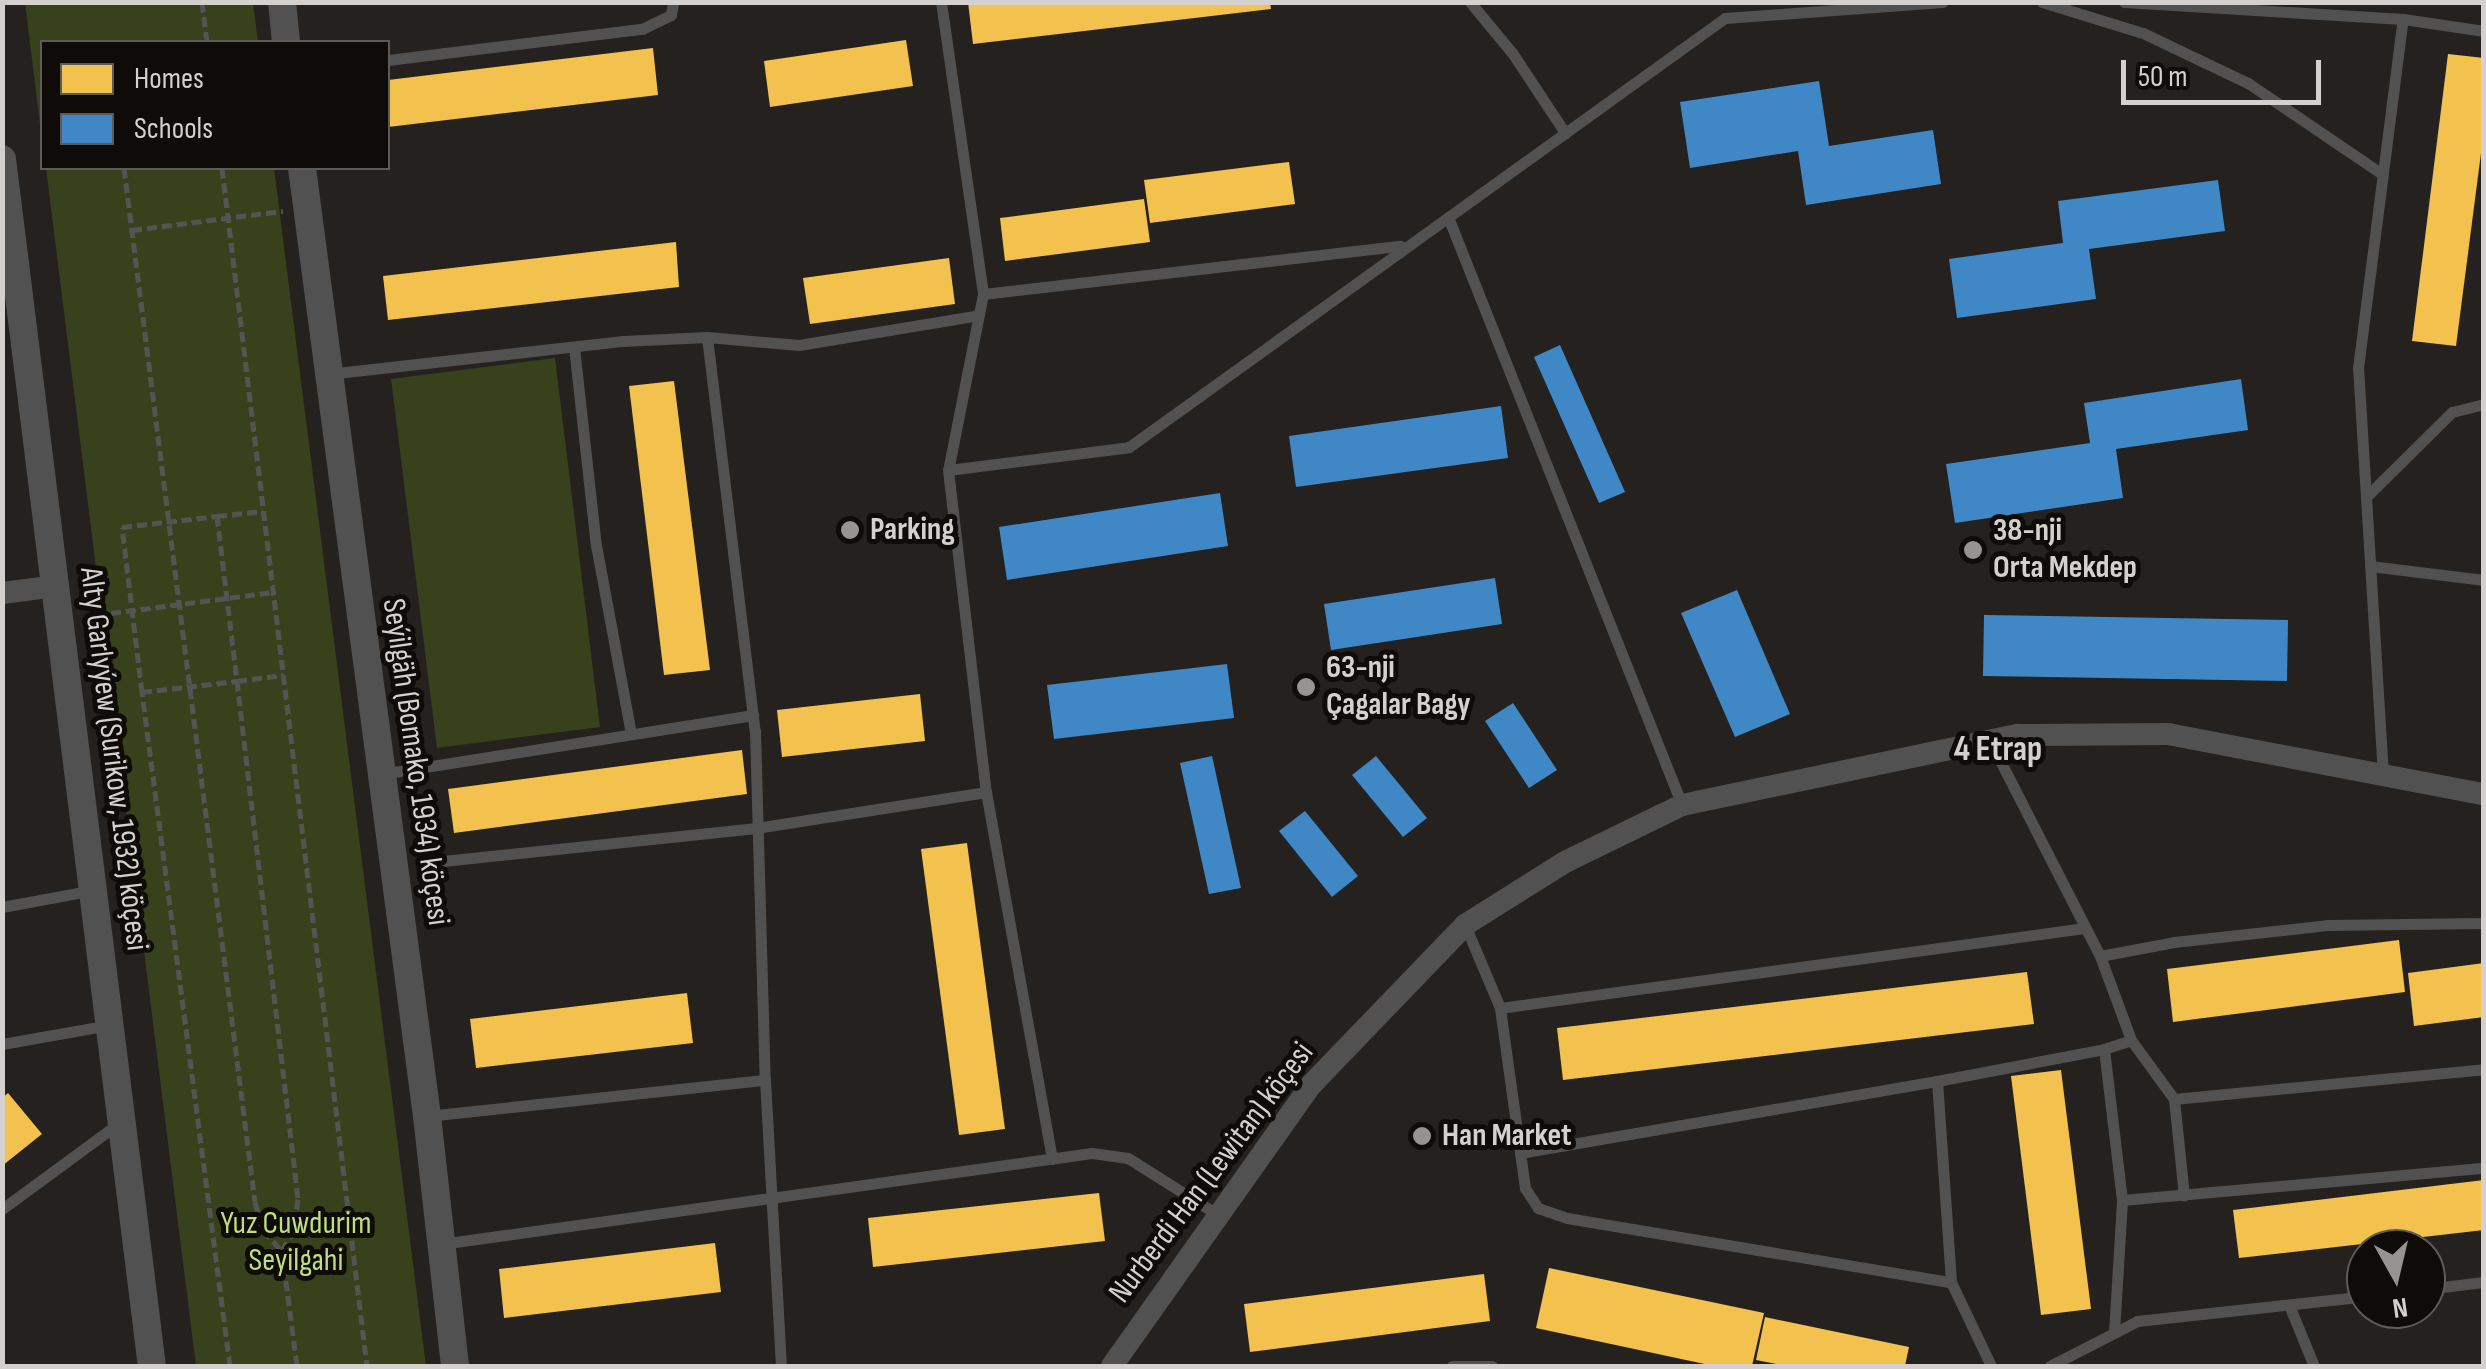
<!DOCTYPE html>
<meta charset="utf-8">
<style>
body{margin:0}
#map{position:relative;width:2486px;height:1369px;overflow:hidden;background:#24211f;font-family:"Sofia Sans Condensed",sans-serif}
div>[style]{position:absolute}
.green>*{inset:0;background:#37421c}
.homes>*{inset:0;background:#f2c14e}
.schools>*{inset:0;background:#3f88c5}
.path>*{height:5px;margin-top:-2.5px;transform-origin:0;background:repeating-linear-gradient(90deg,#545454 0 10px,transparent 0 15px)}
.service>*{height:11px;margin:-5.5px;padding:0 5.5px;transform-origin:5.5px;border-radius:5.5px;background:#525152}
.minor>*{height:22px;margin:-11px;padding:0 11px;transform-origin:11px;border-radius:11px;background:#525152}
.tertiary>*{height:28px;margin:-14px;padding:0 14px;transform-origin:14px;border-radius:14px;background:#525152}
.dots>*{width:28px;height:28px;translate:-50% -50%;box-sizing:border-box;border:5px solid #0e0b09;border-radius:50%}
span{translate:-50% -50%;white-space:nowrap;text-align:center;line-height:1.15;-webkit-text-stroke:10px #0e0b09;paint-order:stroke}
.poi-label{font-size:32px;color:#d4d0cd;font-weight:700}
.left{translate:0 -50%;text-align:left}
.street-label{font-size:32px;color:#d4d0cd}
.park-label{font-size:32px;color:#c0de7d}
.neighbourhood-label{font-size:35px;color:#d4d0cd;font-weight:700}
.frame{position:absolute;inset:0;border:5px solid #d4d0cd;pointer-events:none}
.legend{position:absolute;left:40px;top:40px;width:350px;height:130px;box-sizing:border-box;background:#0e0b09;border:2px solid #5d5a57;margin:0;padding:12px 18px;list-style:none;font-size:30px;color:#d4d0cd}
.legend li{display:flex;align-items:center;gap:20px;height:50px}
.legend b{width:50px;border:2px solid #5d5a57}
.north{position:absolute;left:2346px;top:1229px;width:100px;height:100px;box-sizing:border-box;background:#0e0b09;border:2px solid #5d5a57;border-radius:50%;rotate:172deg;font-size:28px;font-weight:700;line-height:40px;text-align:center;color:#d4d0cd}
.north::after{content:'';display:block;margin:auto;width:35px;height:45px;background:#969390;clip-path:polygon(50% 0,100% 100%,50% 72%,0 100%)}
.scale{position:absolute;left:2121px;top:60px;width:200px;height:45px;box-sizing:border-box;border:5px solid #d4d0cd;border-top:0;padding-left:12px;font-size:30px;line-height:35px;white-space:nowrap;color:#d4d0cd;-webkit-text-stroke:8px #0e0b09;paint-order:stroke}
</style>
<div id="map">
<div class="green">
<i style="clip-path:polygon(25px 3px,253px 3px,258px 42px,42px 42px,42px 140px)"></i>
<i style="clip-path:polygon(46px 168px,274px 168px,426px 1366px,196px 1366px)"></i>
<i style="clip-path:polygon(555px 358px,600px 727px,437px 748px,391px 379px)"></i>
</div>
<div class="homes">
<i style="clip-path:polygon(968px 2px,1270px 2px,1271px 9px,973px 44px)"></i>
<i style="clip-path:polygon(906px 40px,913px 86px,770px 107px,764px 61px)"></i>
<i style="clip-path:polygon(653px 48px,658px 95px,388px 127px,388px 80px)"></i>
<i style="clip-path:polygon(2448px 54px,2484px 58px,2484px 130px,2456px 346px,2412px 341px)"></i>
<i style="clip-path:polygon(1289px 162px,1295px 204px,1150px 223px,1144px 180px)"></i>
<i style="clip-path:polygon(1144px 199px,1150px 242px,1005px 261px,1000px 218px)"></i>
<i style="clip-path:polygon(676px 242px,679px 287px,388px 320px,383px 276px)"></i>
<i style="clip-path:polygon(949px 258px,955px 304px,810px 324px,803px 278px)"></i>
<i style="clip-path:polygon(674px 381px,710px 670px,664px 675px,629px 386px)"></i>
<i style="clip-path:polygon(920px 694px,925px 741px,782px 757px,777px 710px)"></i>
<i style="clip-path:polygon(742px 750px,747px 794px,454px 833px,448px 789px)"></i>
<i style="clip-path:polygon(967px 843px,1005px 1129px,959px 1135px,921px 849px)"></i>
<i style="clip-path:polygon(2399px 940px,2405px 992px,2173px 1022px,2167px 969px)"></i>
<i style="clip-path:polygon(2484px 963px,2484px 1017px,2414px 1026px,2408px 973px)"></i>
<i style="clip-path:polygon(2027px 972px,2034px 1024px,1563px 1080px,1557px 1028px)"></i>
<i style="clip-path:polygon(687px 993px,693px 1043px,476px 1068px,470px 1019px)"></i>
<i style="clip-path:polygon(2061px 1070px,2091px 1309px,2041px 1315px,2011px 1076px)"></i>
<i style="clip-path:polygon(8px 1093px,42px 1134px,2px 1166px,2px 1098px)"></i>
<i style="clip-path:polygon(2484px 1180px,2484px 1230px,2239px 1258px,2233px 1210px)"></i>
<i style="clip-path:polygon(1099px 1193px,1105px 1241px,873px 1267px,868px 1218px)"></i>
<i style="clip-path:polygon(715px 1243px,721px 1292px,504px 1318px,499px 1269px)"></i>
<i style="clip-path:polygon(1549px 1268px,1764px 1313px,1752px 1366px,1714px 1366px,1536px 1328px)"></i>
<i style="clip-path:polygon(1484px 1274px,1490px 1321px,1250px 1352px,1244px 1304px)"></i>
<i style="clip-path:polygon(1765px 1317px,1909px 1347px,1905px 1366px,1786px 1366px,1756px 1360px)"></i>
</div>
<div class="schools">
<i style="clip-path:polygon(1819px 81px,1829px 146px,1933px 130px,1941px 184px,1806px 205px,1798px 151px,1690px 168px,1680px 102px)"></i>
<i style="clip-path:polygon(2218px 180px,2225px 231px,2089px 249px,2096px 299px,1957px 318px,1949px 259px,2063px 243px,2058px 201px)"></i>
<i style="clip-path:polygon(1560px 345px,1625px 492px,1599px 503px,1534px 357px)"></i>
<i style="clip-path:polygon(2241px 379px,2248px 430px,2116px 449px,2123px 498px,1955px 523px,1946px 464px,2090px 443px,2084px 403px)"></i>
<i style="clip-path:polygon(1501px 406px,1508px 458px,1296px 487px,1289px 436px)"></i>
<i style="clip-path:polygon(1220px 493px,1228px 546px,1007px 580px,999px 527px)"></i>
<i style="clip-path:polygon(1495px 578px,1502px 624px,1331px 650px,1324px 604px)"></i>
<i style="clip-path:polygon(1737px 590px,1790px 714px,1735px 737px,1681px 613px)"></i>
<i style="clip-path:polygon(1984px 615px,2288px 620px,2287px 681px,1983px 676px)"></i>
<i style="clip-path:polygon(1227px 664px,1234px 718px,1054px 739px,1047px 685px)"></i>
<i style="clip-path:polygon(1513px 703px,1557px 770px,1529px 788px,1485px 721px)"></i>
<i style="clip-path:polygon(1212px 756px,1241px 888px,1209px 894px,1180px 763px)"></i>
<i style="clip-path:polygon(1376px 756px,1427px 818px,1403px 837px,1352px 775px)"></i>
<i style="clip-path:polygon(1305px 811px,1358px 876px,1332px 897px,1279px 831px)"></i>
</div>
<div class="path">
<i style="left:202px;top:2px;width:40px;rotate:82.9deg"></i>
<i style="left:124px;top:168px;width:1042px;rotate:82.78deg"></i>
<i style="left:255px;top:1202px;width:29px;rotate:74deg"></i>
<i style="left:263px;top:1230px;width:28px;rotate:48deg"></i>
<i style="left:282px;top:1251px;width:116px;rotate:82.6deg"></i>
<i style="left:222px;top:168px;width:1207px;rotate:83.1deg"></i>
<i style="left:132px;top:230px;width:152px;rotate:-7.2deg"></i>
<i style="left:217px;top:516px;width:46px;rotate:-6.2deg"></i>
<i style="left:96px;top:615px;width:178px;rotate:-7.4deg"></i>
<i style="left:142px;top:692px;width:166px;rotate:-96.9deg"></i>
<i style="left:122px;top:527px;width:96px;rotate:-6.6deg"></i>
<i style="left:217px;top:516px;width:166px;rotate:83.1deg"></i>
<i style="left:237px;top:681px;width:47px;rotate:-7.3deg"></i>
<i style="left:230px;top:1366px;width:680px;rotate:-97.44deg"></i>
<i style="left:142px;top:692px;width:96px;rotate:-6.6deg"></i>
<i style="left:237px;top:681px;width:522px;rotate:83.28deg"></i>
<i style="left:298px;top:1199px;width:30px;rotate:98deg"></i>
<i style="left:294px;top:1229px;width:25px;rotate:119deg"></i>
</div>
<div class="service">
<i style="left:941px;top:2px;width:295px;rotate:81.8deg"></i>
<i style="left:983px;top:294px;width:179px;rotate:101.2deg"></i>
<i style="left:948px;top:470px;width:324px;rotate:83.3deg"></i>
<i style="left:986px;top:792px;width:373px;rotate:79.8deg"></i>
<i style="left:1470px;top:2px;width:67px;rotate:50.4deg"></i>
<i style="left:1513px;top:54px;width:95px;rotate:56.6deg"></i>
<i style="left:2042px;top:2px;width:106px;rotate:17.1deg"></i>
<i style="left:2143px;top:33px;width:116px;rotate:25.5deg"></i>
<i style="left:2248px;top:83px;width:162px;rotate:34.2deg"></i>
<i style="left:2124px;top:2px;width:280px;rotate:3.5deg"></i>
<i style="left:2403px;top:19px;width:82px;rotate:8.4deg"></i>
<i style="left:388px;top:60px;width:256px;rotate:-7deg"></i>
<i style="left:642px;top:29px;width:32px;rotate:-26deg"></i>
<i style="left:671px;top:15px;width:13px;rotate:-81deg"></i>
<i style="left:1448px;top:217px;width:633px;rotate:68.3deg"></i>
<i style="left:983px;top:294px;width:420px;rotate:-6.6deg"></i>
<i style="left:707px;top:337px;width:397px;rotate:83.1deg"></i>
<i style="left:755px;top:731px;width:349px;rotate:88.4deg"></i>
<i style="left:765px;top:1080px;width:286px;rotate:86.8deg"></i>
<i style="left:574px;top:347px;width:199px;rotate:83.7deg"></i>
<i style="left:596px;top:545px;width:192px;rotate:79.5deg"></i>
<i style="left:328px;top:374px;width:297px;rotate:-6.4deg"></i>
<i style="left:623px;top:341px;width:84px;rotate:-2.7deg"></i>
<i style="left:707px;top:337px;width:92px;rotate:5deg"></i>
<i style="left:799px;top:345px;width:178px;rotate:-9.4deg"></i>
<i style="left:948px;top:470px;width:182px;rotate:-7.2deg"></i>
<i style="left:1129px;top:447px;width:734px;rotate:-35.75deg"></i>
<i style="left:1725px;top:18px;width:218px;rotate:-4.2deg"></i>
<i style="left:2366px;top:497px;width:121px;rotate:-44.7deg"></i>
<i style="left:2452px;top:412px;width:33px;rotate:-14deg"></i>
<i style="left:2370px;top:566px;width:115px;rotate:7deg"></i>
<i style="left:1989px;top:739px;width:244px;rotate:62.9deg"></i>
<i style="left:2100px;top:956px;width:90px;rotate:69.7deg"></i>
<i style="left:2131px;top:1040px;width:73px;rotate:53.9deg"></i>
<i style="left:2174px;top:1099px;width:97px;rotate:84.1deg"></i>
<i style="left:381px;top:774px;width:377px;rotate:-9deg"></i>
<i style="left:2383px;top:775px;width:408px;rotate:-93.5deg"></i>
<i style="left:2358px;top:368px;width:352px;rotate:-82.7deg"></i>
<i style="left:443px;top:861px;width:315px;rotate:-6deg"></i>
<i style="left:756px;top:828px;width:233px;rotate:-8.9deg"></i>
<i style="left:2px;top:907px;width:94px;rotate:-10.5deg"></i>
<i style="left:1465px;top:925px;width:90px;rotate:67.1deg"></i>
<i style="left:1500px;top:1008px;width:182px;rotate:82.1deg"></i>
<i style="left:1525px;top:1188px;width:24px;rotate:57deg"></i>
<i style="left:1538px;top:1208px;width:31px;rotate:19deg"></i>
<i style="left:1567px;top:1218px;width:389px;rotate:9.5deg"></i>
<i style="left:1951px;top:1282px;width:93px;rotate:64.5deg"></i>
<i style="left:2100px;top:956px;width:75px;rotate:-10.7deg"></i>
<i style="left:2174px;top:942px;width:154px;rotate:-6.3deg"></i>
<i style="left:2327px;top:925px;width:157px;rotate:-0.7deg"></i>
<i style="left:1500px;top:1008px;width:590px;rotate:-7.79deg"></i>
<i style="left:2px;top:1044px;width:110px;rotate:-10deg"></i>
<i style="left:1937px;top:1081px;width:170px;rotate:-10.8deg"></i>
<i style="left:2174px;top:1099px;width:311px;rotate:-5.5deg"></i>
<i style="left:427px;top:1116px;width:340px;rotate:-6.1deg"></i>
<i style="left:1520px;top:1153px;width:423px;rotate:-9.8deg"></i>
<i style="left:1937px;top:1081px;width:201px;rotate:86deg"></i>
<i style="left:2122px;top:1200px;width:363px;rotate:-5.1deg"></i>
<i style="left:2px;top:1209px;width:145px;rotate:-36.3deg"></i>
<i style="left:441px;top:1244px;width:657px;rotate:-7.96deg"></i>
<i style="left:1092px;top:1153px;width:36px;rotate:8deg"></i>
<i style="left:1128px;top:1158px;width:107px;rotate:32.3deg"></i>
<i style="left:2426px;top:1289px;width:58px;rotate:-6.9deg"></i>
<i style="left:2289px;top:1305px;width:66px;rotate:67.7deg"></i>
<i style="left:2114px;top:1332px;width:132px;rotate:-86.5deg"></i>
<i style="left:2122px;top:1200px;width:152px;rotate:-96.8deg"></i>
<i style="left:2104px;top:1049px;width:28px;rotate:-18deg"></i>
<i style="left:1452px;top:1366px;width:40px"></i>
<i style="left:2050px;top:1366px;width:98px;rotate:-27.3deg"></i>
<i style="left:2137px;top:1321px;width:230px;rotate:-6.2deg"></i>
</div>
<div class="minor">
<i style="left:2px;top:593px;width:54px;rotate:-7.4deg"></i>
<i style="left:1112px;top:1366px;width:344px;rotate:-54.7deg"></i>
<i style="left:1311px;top:1085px;width:222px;rotate:-46.1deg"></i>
<i style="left:1465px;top:925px;width:118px;rotate:-32.2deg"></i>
<i style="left:1565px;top:862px;width:130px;rotate:-26deg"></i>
<i style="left:1682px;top:805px;width:343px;rotate:-11.8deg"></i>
<i style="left:2018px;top:735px;width:150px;rotate:-0.4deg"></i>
<i style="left:2168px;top:734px;width:322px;rotate:10.8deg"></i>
</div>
<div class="tertiary">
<i style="left:282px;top:2px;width:40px;rotate:84.3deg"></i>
<i style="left:2px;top:159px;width:1216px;rotate:82.92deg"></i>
<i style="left:302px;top:168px;width:956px;rotate:82.49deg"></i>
<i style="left:427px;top:1116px;width:252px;rotate:83.6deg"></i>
</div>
<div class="dots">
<i style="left:850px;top:530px;background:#969390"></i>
<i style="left:1973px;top:550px;background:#969390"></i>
<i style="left:1306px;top:687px;background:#969390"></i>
<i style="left:1422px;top:1136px;background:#969390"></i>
</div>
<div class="poi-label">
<span class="left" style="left:870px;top:530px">Parking</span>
<span class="left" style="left:1993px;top:550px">38-nji<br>Orta Mekdep</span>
<span class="left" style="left:1326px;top:687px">63-nji<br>Çagalar Bagy</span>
<span class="left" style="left:1442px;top:1136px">Han Market</span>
</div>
<div class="street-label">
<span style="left:113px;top:759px;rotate:83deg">Alty Garlyýew (Surikow, 1932) köçesi</span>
<span style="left:415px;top:762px;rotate:82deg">Seýilgäh (Bomako, 1934) köçesi</span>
<span style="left:1212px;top:1173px;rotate:-53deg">Nurberdi Han (Lewitan) köçesi</span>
</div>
<div class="park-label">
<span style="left:296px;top:1243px">Yuz Cuwdurim<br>Seyilgahi</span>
</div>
<div class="neighbourhood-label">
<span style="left:1998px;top:750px">4 Etrap</span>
</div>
<div class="frame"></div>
<ul class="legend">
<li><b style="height:28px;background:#f2c14e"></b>Homes</li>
<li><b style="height:28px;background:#3f88c5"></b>Schools</li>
</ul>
<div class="north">N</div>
<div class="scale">50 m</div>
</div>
